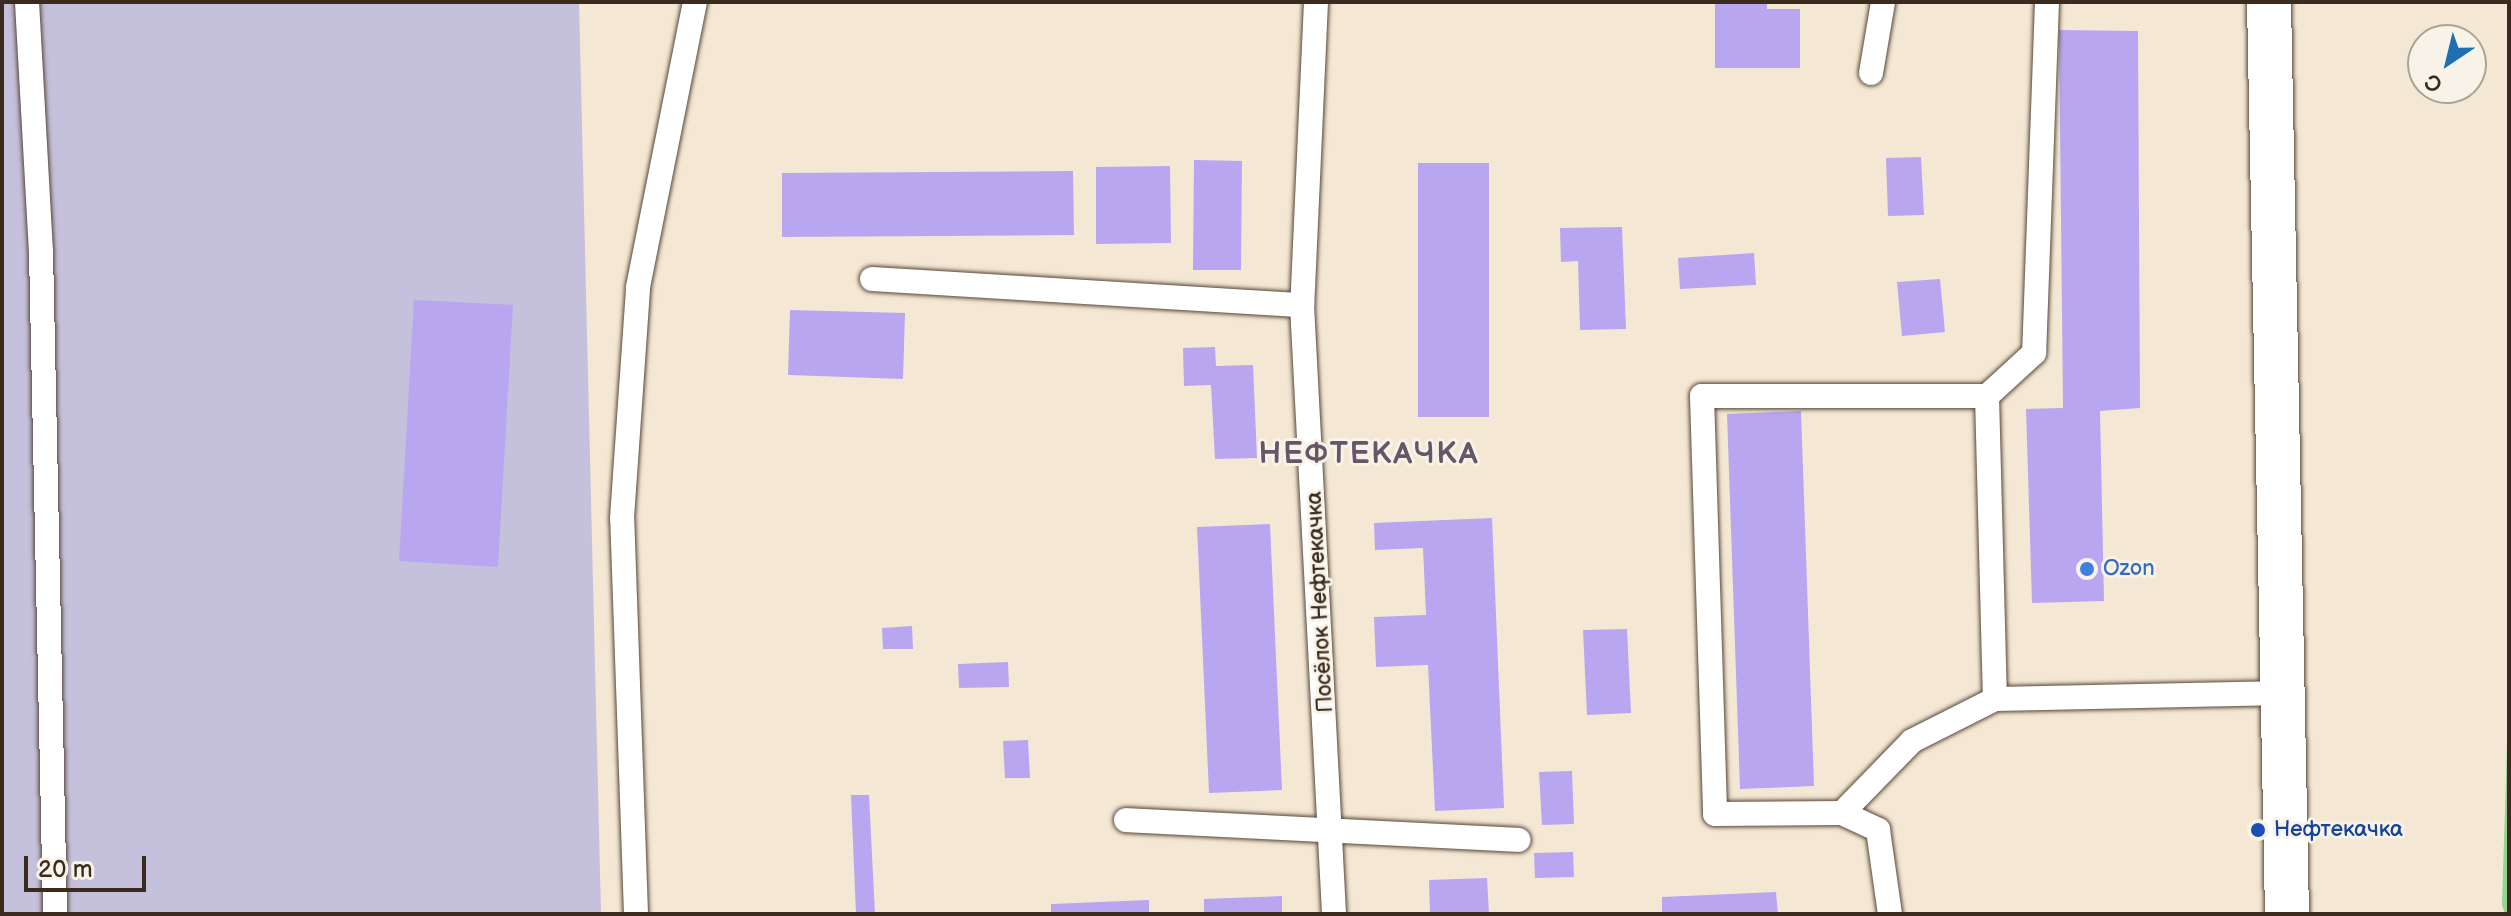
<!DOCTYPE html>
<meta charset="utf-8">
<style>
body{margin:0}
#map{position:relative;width:2511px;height:916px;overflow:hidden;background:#f4e8d4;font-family:"Balsamiq Sans",sans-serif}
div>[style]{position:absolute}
.industrial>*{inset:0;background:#c5c0db}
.green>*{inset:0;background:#8fd792}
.building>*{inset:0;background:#b9a6f0}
.roads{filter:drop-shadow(0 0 2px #574639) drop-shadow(0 0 2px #574639)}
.service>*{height:24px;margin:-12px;padding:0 12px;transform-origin:12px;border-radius:12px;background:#fff}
.minor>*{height:44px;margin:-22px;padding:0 22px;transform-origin:22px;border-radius:22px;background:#fff}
.dots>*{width:22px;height:22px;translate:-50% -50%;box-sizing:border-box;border:4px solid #f7f3e8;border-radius:50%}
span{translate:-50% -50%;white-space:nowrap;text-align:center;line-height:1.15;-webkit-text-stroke:6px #f7f3e8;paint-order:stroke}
.shop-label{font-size:22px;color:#366cbe}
.left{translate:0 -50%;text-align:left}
.street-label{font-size:22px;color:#3b2a1e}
.transit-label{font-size:22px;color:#164399}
.district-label{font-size:30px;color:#675568;font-weight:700;letter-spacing:2px}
.frame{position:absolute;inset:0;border:4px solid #3b2a1e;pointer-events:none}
.north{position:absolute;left:2407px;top:24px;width:80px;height:80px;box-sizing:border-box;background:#f7f3e8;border:2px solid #aca397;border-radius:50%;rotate:215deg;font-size:22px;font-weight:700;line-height:32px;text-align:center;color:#3b2a1e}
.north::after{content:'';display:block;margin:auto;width:28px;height:36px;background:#1f6fb2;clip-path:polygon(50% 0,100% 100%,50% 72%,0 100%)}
.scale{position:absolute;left:24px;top:856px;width:122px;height:36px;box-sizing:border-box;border:4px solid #3b2a1e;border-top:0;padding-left:10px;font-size:24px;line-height:28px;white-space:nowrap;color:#3b2a1e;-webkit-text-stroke:6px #f7f3e8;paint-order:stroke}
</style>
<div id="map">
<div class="industrial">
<i style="clip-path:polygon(2px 2px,579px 2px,601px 914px,2px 914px)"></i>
</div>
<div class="green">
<i style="clip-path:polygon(2509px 680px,2509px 914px,2505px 914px,2502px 905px)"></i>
</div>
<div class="building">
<i style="clip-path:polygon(1715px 2px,1767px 2px,1767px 9px,1800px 9px,1800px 68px,1715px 68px)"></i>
<i style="clip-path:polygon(2059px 30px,2138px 31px,2140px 408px,2100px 411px,2104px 601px,2032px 603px,2026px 409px,2063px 408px)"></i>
<i style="clip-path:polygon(1921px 157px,1924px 215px,1888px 216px,1886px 158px)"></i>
<i style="clip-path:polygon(1194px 160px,1242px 161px,1241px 270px,1193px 270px)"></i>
<i style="clip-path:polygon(1418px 163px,1489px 163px,1489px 417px,1418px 417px)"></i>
<i style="clip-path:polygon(1170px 166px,1171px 243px,1096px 244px,1096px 167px)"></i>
<i style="clip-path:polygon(1073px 171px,1074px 235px,782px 237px,782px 173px)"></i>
<i style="clip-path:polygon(1622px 227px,1626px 329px,1580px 330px,1578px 261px,1561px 262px,1560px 228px)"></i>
<i style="clip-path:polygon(1754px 253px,1756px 285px,1680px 289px,1678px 258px)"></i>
<i style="clip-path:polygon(1940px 279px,1945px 332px,1902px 336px,1897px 282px)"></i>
<i style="clip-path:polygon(414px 300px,513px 305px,498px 567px,399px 561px)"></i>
<i style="clip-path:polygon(790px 310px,905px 313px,903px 379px,788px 375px)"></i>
<i style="clip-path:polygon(1215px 347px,1216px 366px,1253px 365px,1257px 458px,1215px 459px,1211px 385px,1184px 386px,1183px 348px)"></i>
<i style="clip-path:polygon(1801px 411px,1814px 786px,1740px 789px,1727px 414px)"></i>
<i style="clip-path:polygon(1492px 518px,1504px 808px,1435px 811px,1428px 665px,1376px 667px,1374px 617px,1426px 615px,1423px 548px,1375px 550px,1374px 523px)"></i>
<i style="clip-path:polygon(1270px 524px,1282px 790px,1209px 793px,1197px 527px)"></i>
<i style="clip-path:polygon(912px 626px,913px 649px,883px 649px,882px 628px)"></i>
<i style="clip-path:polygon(1627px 629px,1631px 713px,1587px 715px,1583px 630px)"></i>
<i style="clip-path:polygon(1008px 662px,1009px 687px,959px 688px,958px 664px)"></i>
<i style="clip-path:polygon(1028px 740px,1030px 778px,1005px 778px,1003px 741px)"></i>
<i style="clip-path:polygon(1572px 771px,1574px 824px,1542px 825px,1539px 772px)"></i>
<i style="clip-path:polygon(851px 795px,869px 795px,875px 914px,856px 914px)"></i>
<i style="clip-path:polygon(1573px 852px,1574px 877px,1535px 878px,1534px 853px)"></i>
<i style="clip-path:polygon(1487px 878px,1489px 914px,1430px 914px,1429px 880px)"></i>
<i style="clip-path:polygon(1776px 892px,1778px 914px,1662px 914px,1662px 897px)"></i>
<i style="clip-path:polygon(1282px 896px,1282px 914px,1204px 914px,1204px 899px)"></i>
<i style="clip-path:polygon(1149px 900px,1149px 914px,1051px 914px,1051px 904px)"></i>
</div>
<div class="roads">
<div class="service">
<i style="left:27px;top:2px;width:249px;rotate:86.8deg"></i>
<i style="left:41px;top:251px;width:663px;rotate:88.79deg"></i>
<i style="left:1316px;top:2px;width:303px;rotate:92.6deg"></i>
<i style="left:1302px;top:305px;width:610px;rotate:86.99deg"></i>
<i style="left:2047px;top:2px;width:351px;rotate:92.1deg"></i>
<i style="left:2034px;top:353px;width:64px;rotate:137.5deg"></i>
<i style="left:1987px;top:396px;width:303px;rotate:88.5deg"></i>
<i style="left:1995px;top:699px;width:290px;rotate:-1.2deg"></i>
<i style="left:1871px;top:73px;width:72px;rotate:-80.4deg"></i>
<i style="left:872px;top:279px;width:431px;rotate:3.5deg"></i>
<i style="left:1987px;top:396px;width:285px;rotate:180deg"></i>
<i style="left:1702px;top:396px;width:418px;rotate:88.2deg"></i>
<i style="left:1715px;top:814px;width:127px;rotate:-0.5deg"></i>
<i style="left:1842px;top:813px;width:100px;rotate:-45.8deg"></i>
<i style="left:1912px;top:741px;width:93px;rotate:-26.8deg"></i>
<i style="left:1842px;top:813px;width:40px;rotate:25deg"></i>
<i style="left:1878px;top:830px;width:85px;rotate:81.9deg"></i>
<i style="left:1126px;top:820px;width:393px;rotate:2.9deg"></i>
<i style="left:636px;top:914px;width:396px;rotate:-92deg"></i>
<i style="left:622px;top:518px;width:232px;rotate:-86deg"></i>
<i style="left:638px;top:287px;width:291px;rotate:-78.7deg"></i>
</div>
<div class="minor">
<i style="left:2269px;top:2px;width:912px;rotate:88.87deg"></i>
</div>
</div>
<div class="dots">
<i style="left:2087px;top:569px;background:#3f7fe0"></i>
<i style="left:2258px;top:830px;background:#1a4fb4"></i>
</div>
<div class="shop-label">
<span class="left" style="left:2103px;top:569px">Ozon</span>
</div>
<div class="street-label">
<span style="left:1320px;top:602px;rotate:-93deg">Посёлок Нефтекачка</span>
</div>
<div class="transit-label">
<span class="left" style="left:2274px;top:830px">Нефтекачка</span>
</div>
<div class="district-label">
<span style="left:1369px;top:454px">НЕФТЕКАЧКА</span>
</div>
<div class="frame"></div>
<div class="north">С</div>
<div class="scale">20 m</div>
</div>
